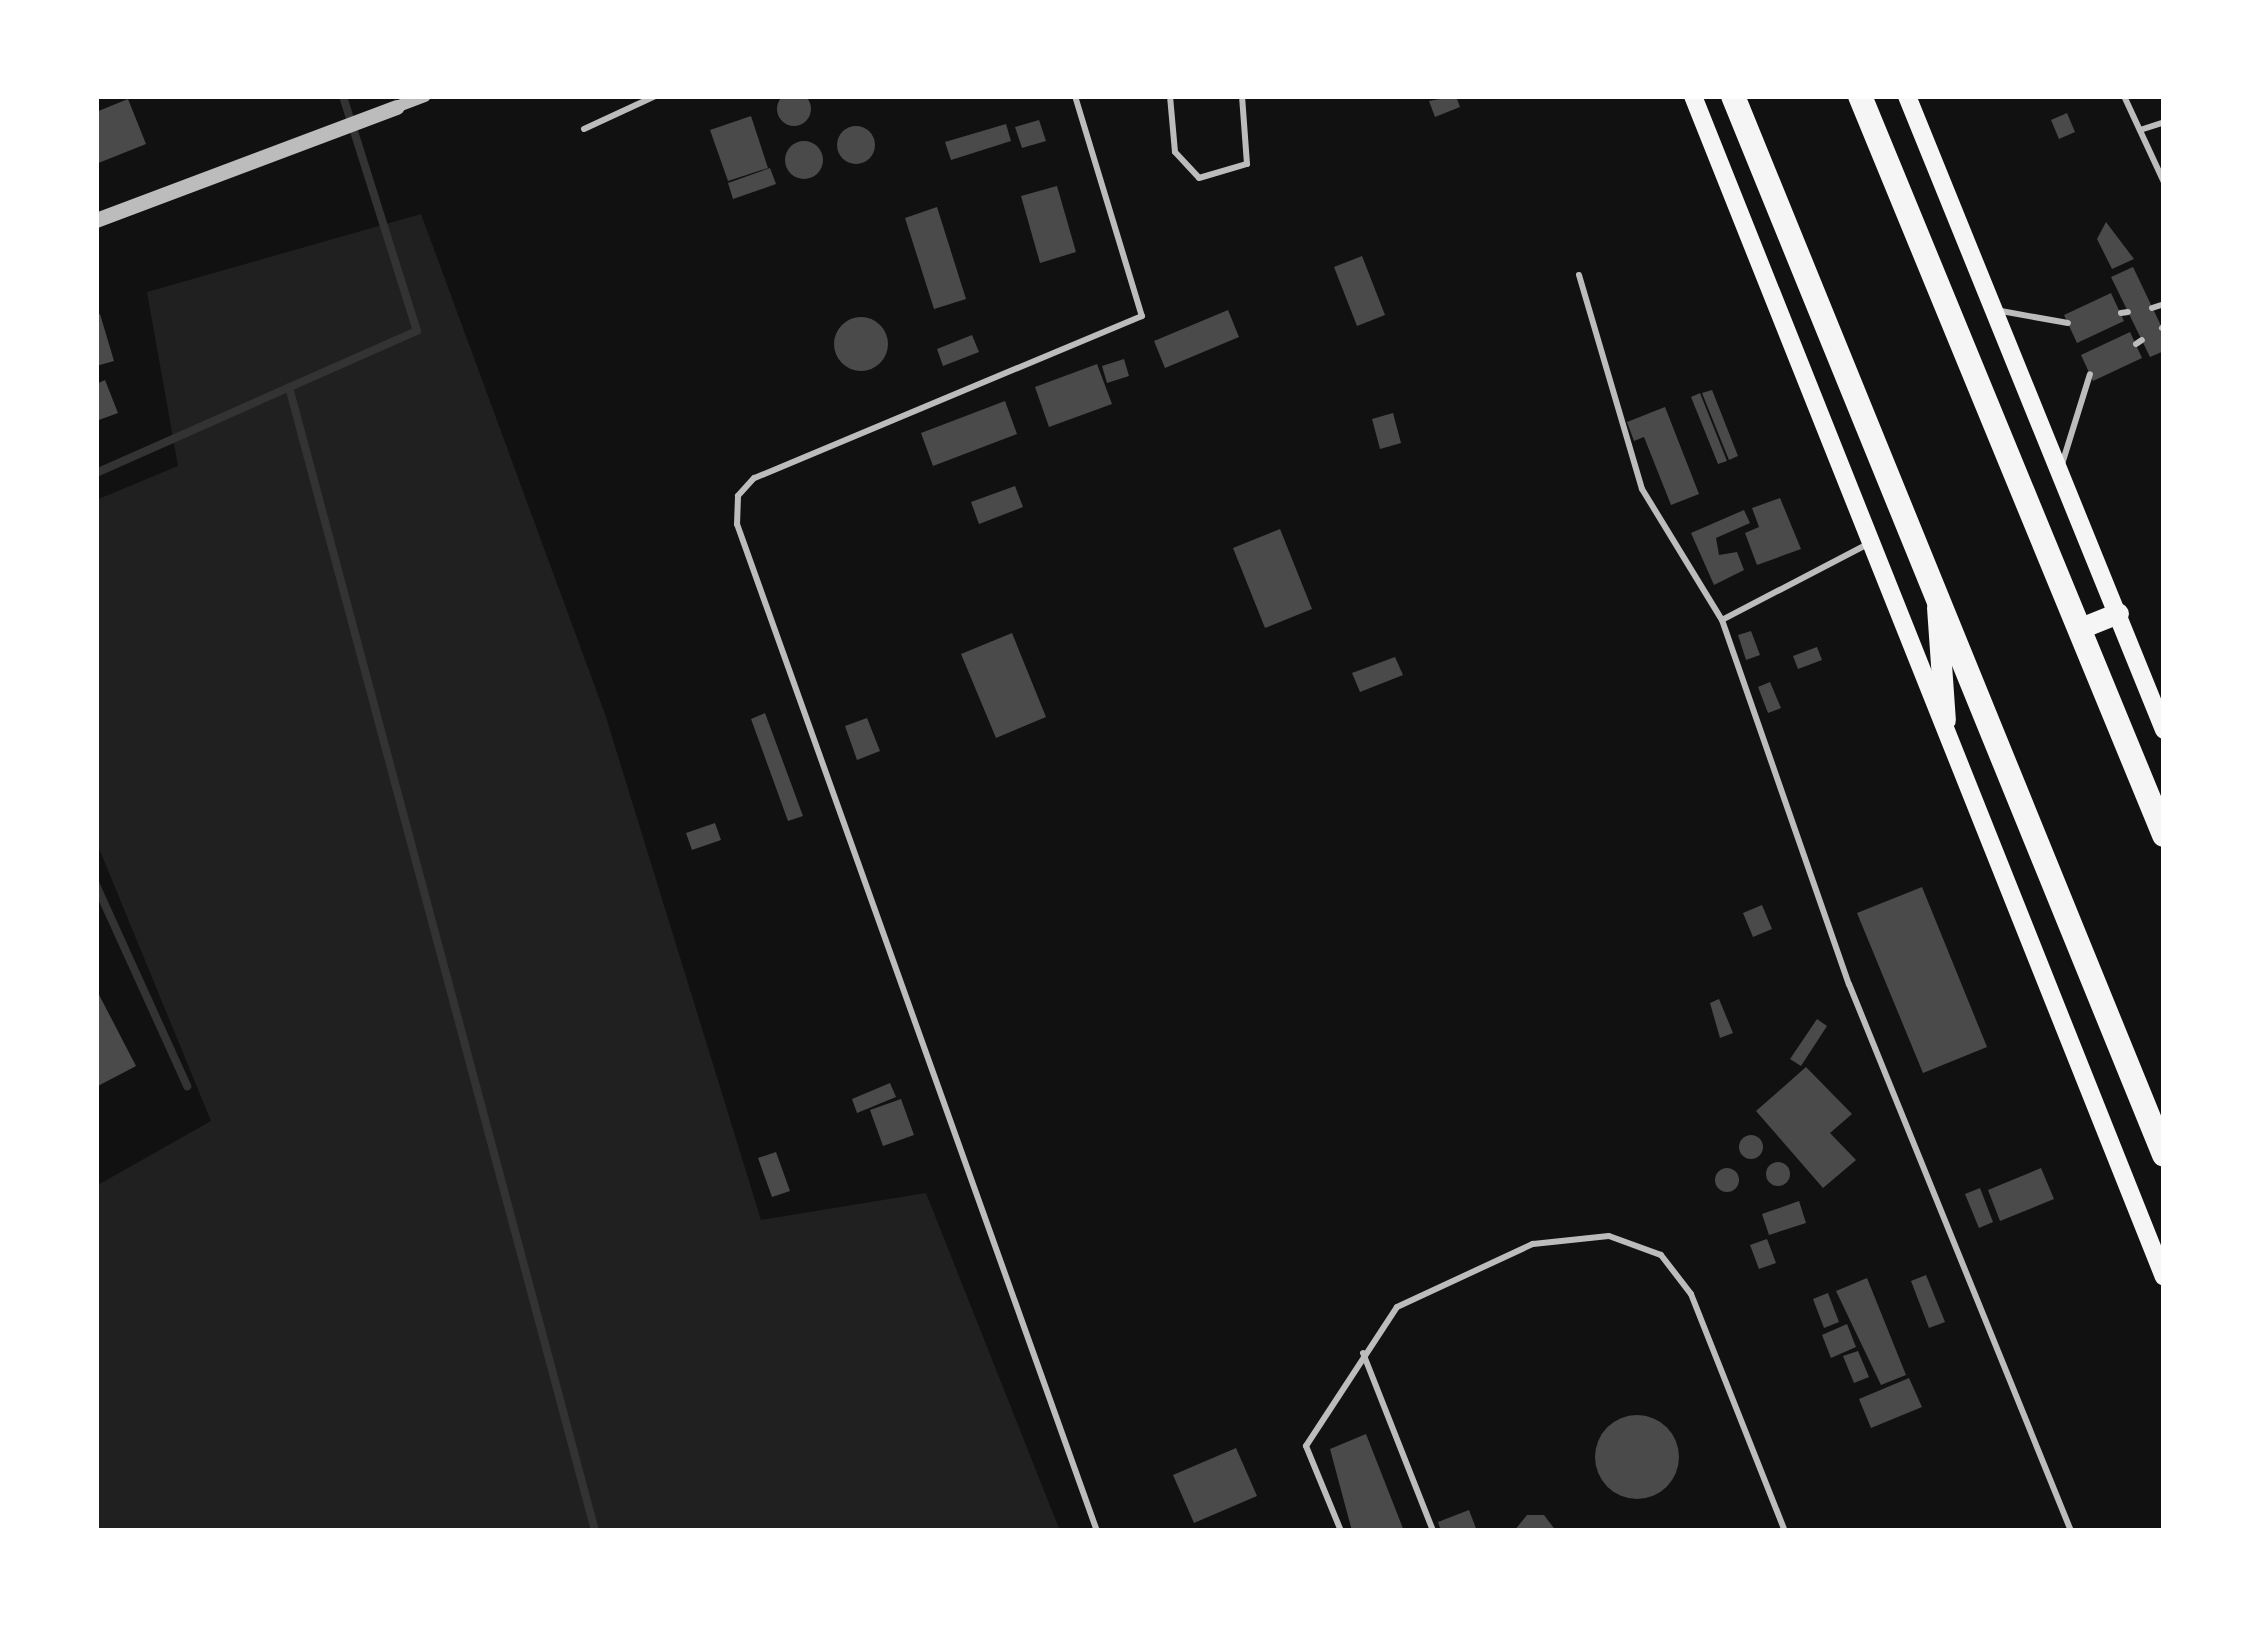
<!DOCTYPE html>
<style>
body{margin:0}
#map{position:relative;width:2260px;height:1627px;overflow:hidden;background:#111;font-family:"Playfair Display",serif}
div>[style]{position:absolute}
.green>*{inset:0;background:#202020}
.stream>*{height:8px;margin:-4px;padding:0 4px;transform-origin:4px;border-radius:4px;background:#333}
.building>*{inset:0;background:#4a4a4a}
.round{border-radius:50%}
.service>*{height:6px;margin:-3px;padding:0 3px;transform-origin:3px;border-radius:3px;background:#bcbcbc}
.minor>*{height:12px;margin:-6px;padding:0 6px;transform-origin:6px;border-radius:6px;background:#bcbcbc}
.tertiary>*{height:15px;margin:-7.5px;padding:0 7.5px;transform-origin:7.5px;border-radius:7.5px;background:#bcbcbc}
.secondary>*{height:18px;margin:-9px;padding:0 9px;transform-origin:9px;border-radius:9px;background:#f5f5f5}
.primary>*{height:21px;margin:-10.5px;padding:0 10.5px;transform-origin:10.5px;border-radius:10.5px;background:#f5f5f5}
.motorway>*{height:24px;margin:-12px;padding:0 12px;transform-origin:12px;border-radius:12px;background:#f5f5f5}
span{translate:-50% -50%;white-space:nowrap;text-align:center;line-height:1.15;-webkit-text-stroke:10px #fff;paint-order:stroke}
.frame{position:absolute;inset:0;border:99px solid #fff;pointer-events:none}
</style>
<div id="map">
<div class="green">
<i style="clip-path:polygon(421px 214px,605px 714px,761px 1220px,926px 1193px,1060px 1531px,96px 1531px,96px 1186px,211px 1121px,96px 841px,96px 500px,178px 466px,147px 292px)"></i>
</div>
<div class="stream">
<i style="left:289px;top:387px;width:1184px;rotate:75.02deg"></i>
<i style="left:96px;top:473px;width:351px;rotate:-23.9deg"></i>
<i style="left:417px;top:331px;width:246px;rotate:-107.5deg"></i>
<i style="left:96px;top:885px;width:221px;rotate:65.6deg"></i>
</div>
<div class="building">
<i class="round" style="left:777px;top:92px;width:34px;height:34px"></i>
<i style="clip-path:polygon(1456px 96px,1460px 107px,1435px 117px,1429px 101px)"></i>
<i style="clip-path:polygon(128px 99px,146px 144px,96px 164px,96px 112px)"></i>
<i style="clip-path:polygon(2067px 113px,2075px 132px,2059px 139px,2051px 120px)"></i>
<i style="clip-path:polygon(751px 116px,768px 168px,728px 181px,710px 130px)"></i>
<i style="clip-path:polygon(1039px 120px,1046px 141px,1022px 148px,1015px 127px)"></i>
<i style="clip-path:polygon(1006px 124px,1011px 141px,951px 160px,945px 142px)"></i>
<i class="round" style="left:837px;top:126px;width:38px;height:38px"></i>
<i class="round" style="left:785px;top:141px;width:38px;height:38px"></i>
<i style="clip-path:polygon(770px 168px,776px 184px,733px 199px,728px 183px)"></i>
<i style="clip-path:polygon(1057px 186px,1076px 252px,1040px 263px,1021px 196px)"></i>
<i style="clip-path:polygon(937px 207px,966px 299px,934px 309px,905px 218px)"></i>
<i style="clip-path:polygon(2106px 222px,2134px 259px,2112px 269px,2097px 239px)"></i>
<i style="clip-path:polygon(1362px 256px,1385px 315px,1357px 326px,1334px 267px)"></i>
<i style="clip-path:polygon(2133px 267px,2164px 332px,2164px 351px,2150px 357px,2111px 277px)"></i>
<i style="clip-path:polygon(2111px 293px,2124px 321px,2077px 343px,2064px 315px)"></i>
<i style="clip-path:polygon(1228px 310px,1239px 337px,1165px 368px,1154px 341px)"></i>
<i style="clip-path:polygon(100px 314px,114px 361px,96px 366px,96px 316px)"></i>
<i class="round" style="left:834px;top:317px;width:54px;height:54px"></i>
<i style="clip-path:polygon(2130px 332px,2142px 358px,2093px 381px,2081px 355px)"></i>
<i style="clip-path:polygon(972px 335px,979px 352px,943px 366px,937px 349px)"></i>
<i style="clip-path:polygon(1124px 359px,1129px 376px,1107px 383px,1102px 366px)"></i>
<i style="clip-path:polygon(1097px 364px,1112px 404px,1049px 427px,1035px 387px)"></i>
<i style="clip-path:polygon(105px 380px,118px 413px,96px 421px,96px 384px)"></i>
<i style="clip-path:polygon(1712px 390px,1738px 456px,1729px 460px,1702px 393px)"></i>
<i style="clip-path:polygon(1700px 393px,1727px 461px,1718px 464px,1691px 397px)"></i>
<i style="clip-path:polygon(1005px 401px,1017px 434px,933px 466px,921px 433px)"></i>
<i style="clip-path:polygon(1665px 407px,1699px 494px,1671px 505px,1644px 437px,1634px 441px,1627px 422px)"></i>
<i style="clip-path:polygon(1393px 413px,1401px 443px,1380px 449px,1372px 419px)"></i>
<i style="clip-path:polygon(1015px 486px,1023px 507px,979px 524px,971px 502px)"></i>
<i style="clip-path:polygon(1780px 498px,1801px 549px,1757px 565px,1745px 533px,1759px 527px,1752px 508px)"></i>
<i style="clip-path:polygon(1744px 510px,1750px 523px,1716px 538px,1719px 555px,1737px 552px,1744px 570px,1714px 585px,1691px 533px)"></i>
<i style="clip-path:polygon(1280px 529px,1312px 609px,1265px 628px,1233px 548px)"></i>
<i style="clip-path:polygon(1751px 631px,1760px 655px,1746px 660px,1738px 635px)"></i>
<i style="clip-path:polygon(1012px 633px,1046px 717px,996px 738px,961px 654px)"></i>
<i style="clip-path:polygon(1817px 647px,1822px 660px,1798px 669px,1793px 656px)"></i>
<i style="clip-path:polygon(1395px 657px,1403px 675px,1360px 692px,1352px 673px)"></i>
<i style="clip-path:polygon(1770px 682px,1781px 708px,1768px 713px,1758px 687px)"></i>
<i style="clip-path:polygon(765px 713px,803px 816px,788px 821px,751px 719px)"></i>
<i style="clip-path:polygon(867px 718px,880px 751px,857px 760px,845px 726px)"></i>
<i style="clip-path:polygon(715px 823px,721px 840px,692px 850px,686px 833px)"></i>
<i style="clip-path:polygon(1922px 887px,1987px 1047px,1923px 1073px,1857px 913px)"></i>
<i style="clip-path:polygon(1762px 905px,1772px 929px,1753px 937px,1743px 913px)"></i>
<i style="clip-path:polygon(96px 989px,136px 1066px,96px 1087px)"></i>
<i style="clip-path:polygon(1719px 999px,1733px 1033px,1720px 1038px,1710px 1003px)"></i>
<i style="clip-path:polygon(1817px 1019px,1827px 1026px,1801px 1066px,1790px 1059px)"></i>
<i style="clip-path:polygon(1806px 1067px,1852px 1114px,1830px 1133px,1856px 1160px,1823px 1188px,1756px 1111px)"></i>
<i style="clip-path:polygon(890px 1083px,896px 1097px,857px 1113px,852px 1099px)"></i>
<i style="clip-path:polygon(901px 1099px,914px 1135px,883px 1146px,870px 1110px)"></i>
<i class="round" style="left:1739px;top:1135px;width:24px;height:24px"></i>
<i style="clip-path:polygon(776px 1152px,790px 1191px,772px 1197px,758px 1158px)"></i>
<i class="round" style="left:1766px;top:1162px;width:24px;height:24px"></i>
<i style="clip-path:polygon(2041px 1168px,2054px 1199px,2000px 1221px,1988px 1190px)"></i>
<i class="round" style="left:1715px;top:1168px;width:24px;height:24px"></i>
<i style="clip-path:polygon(1980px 1188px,1993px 1222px,1979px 1228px,1965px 1194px)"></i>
<i style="clip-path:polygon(1799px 1201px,1806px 1223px,1769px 1235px,1762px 1214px)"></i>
<i style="clip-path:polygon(1767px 1239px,1776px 1263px,1759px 1269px,1750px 1245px)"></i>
<i style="clip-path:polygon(1926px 1275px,1945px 1322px,1929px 1328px,1911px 1281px)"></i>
<i style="clip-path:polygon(1867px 1278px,1906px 1375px,1881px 1385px,1836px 1291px)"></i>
<i style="clip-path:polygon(1828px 1293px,1839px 1322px,1824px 1328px,1813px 1299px)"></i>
<i style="clip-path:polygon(1847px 1324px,1856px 1347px,1831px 1358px,1822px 1335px)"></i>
<i style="clip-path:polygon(1858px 1351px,1869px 1377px,1854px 1383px,1843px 1356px)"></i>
<i style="clip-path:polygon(1909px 1378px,1922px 1407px,1871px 1428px,1859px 1399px)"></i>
<i class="round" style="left:1595px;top:1415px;width:84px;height:84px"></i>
<i style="clip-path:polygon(1366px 1434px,1404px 1531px,1352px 1531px,1330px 1449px)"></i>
<i style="clip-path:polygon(1236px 1448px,1257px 1496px,1194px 1523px,1173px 1475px)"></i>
<i style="clip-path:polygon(1469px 1510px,1477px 1531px,1441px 1531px,1438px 1522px)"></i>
<i style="clip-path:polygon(1527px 1515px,1544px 1515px,1556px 1531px,1514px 1531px)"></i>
</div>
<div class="service">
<i style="left:1075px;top:96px;width:230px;rotate:73.1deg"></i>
<i style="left:1142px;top:316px;width:420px;rotate:157.3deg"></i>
<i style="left:754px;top:478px;width:24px;rotate:132deg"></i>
<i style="left:738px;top:496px;width:28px;rotate:92deg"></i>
<i style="left:737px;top:524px;width:1069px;rotate:70.33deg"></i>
<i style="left:1170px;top:96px;width:56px;rotate:84.9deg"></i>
<i style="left:1175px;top:152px;width:35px;rotate:47deg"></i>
<i style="left:1199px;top:178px;width:50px;rotate:-16.3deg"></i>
<i style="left:1247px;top:164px;width:68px;rotate:-94.2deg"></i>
<i style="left:2124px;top:96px;width:95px;rotate:65.1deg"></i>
<i style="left:584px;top:129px;width:78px;rotate:-24.9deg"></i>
<i style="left:2140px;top:130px;width:25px;rotate:-18deg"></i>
<i style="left:1579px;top:275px;width:223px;rotate:73.6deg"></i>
<i style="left:1642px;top:489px;width:153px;rotate:58.6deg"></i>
<i style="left:2152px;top:308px;width:13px;rotate:-18deg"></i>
<i style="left:2001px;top:311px;width:68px;rotate:10.2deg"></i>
<i style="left:2121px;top:313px;width:7px;rotate:-8deg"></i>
<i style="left:2162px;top:328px;width:3px;rotate:-45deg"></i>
<i style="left:2136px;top:344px;width:7px;rotate:-34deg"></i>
<i style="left:2062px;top:464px;width:94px;rotate:-72.7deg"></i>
<i style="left:1864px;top:546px;width:160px;rotate:152.5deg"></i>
<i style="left:1722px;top:620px;width:386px;rotate:70.8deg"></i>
<i style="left:1849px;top:984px;width:590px;rotate:67.91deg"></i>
<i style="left:1363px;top:1353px;width:191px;rotate:68.5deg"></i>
<i style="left:1341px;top:1531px;width:92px;rotate:-112.4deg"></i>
<i style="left:1306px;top:1446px;width:166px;rotate:-56.8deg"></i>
<i style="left:1397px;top:1307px;width:150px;rotate:-24.9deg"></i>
<i style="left:1533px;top:1244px;width:76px;rotate:-6deg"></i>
<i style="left:1609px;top:1236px;width:55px;rotate:20.1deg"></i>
<i style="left:1661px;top:1255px;width:49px;rotate:52.4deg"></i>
<i style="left:1691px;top:1294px;width:255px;rotate:68.4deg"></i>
</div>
<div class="minor">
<i style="left:396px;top:107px;width:31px;rotate:-21deg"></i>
</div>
<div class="tertiary">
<i style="left:96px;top:220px;width:321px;rotate:-20.6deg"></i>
</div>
<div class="secondary">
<i style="left:1693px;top:96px;width:1271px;rotate:68.26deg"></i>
<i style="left:1907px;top:96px;width:684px;rotate:67.93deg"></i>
</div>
<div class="primary">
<i style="left:1937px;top:607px;width:113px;rotate:86deg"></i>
<i style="left:2078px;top:629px;width:43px;rotate:-21.8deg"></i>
</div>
<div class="motorway">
<i style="left:1733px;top:96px;width:1143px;rotate:67.85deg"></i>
<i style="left:1860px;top:96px;width:799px;rotate:67.64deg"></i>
</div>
<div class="frame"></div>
</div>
